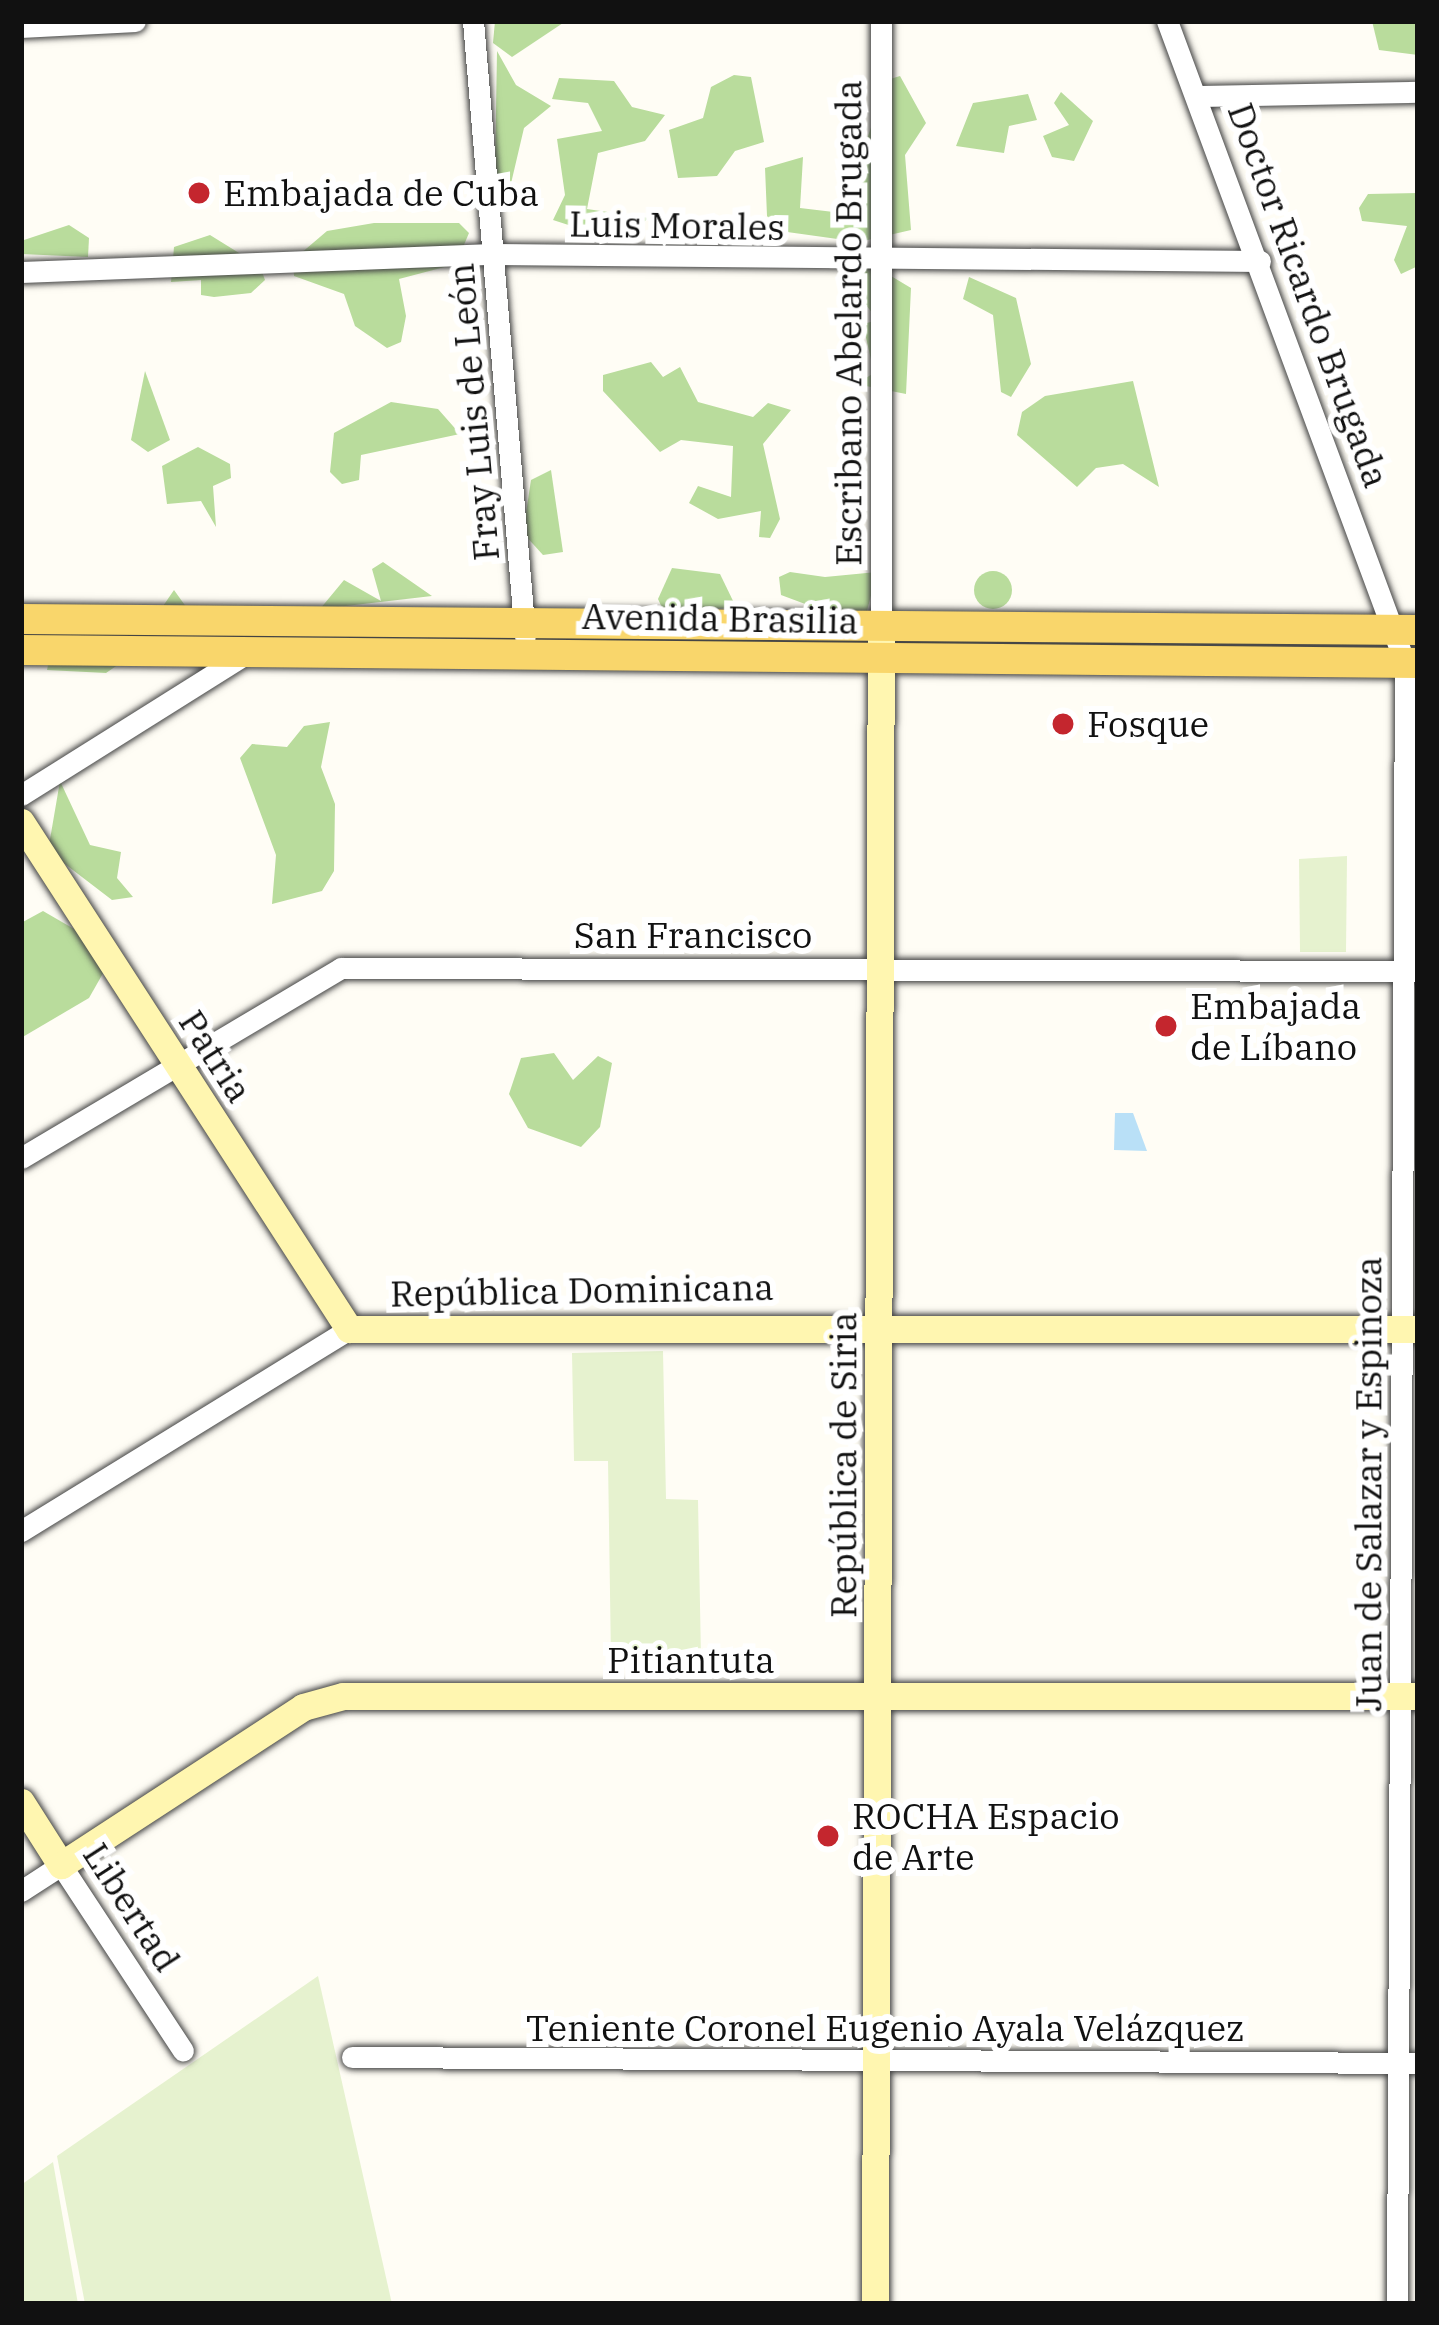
<!DOCTYPE html>
<meta charset="utf-8">
<style>
body{margin:0}
#map{position:relative;width:1439px;height:2325px;overflow:hidden;background:#fffdf5;font-family:"IBM Plex Serif",serif}
div>[style]{position:absolute}
.forest>*{inset:0;background:#b9dc9c}
.round{border-radius:50%}
.pitch>*{inset:0;background:#e6f2cf}
.water>*{inset:0;background:#b9e0f7}
.roads{filter:drop-shadow(0 0 3px #444) drop-shadow(0 0 3px #444)}
.street>*{height:21px;margin:-10.5px;padding:0 10.5px;transform-origin:10.5px;border-radius:10.5px;background:#fff}
.secondary>*{height:27px;margin:-13.5px;padding:0 13.5px;transform-origin:13.5px;border-radius:13.5px;background:#fff6b0}
.primary>*{height:30px;margin:-15px;padding:0 15px;transform-origin:15px;border-radius:15px;background:#f9d66b}
.dots>*{width:33px;height:33px;translate:-50% -50%;box-sizing:border-box;border:6px solid #fff;border-radius:50%}
span{translate:-50% -50%;white-space:nowrap;text-align:center;line-height:1.15;-webkit-text-stroke:12px #fff;paint-order:stroke}
.poi-label{font-size:36px;color:#111}
.left{translate:0 -50%;text-align:left}
.street-label{font-size:36px;color:#111}
.frame{position:absolute;inset:0;border:24px solid #111;pointer-events:none}
</style>
<div id="map">
<div class="forest">
<i style="clip-path:polygon(495px 21px,566px 21px,512px 57px,493px 43px)"></i>
<i style="clip-path:polygon(1372px 21px,1418px 21px,1418px 55px,1379px 50px)"></i>
<i style="clip-path:polygon(497px 51px,516px 85px,551px 106px,524px 128px,509px 192px,495px 172px)"></i>
<i style="clip-path:polygon(734px 75px,751px 77px,764px 142px,735px 151px,717px 176px,678px 178px,669px 130px,703px 118px,711px 87px)"></i>
<i style="clip-path:polygon(900px 76px,926px 123px,905px 155px,911px 230px,859px 242px,780px 231px,767px 216px,765px 168px,803px 157px,800px 208px,842px 213px,887px 80px)"></i>
<i style="clip-path:polygon(559px 78px,614px 81px,632px 107px,665px 115px,645px 141px,598px 153px,587px 209px,649px 218px,618px 241px,553px 220px,565px 195px,557px 139px,602px 131px,588px 103px,552px 99px)"></i>
<i style="clip-path:polygon(1061px 92px,1093px 121px,1074px 161px,1052px 157px,1043px 136px,1069px 125px,1054px 103px)"></i>
<i style="clip-path:polygon(1028px 94px,1037px 120px,1009px 126px,1004px 153px,956px 146px,973px 103px)"></i>
<i style="clip-path:polygon(1418px 193px,1418px 266px,1401px 274px,1394px 260px,1407px 226px,1362px 221px,1359px 208px,1368px 194px)"></i>
<i style="clip-path:polygon(374px 223px,459px 223px,469px 233px,456px 264px,399px 279px,406px 316px,401px 342px,387px 348px,355px 326px,344px 294px,294px 276px,293px 260px,327px 231px)"></i>
<i style="clip-path:polygon(69px 225px,89px 238px,88px 257px,21px 254px,21px 241px)"></i>
<i style="clip-path:polygon(210px 235px,260px 266px,265px 280px,251px 293px,214px 297px,201px 295px,201px 280px,171px 282px,174px 247px)"></i>
<i style="clip-path:polygon(866px 261px,911px 288px,906px 394px,856px 384px,874px 373px,863px 324px,878px 320px,844px 278px)"></i>
<i style="clip-path:polygon(969px 277px,1016px 298px,1031px 364px,1011px 397px,1001px 392px,993px 315px,963px 299px)"></i>
<i style="clip-path:polygon(651px 362px,663px 377px,680px 367px,698px 402px,753px 417px,768px 403px,791px 410px,763px 444px,780px 519px,770px 538px,759px 537px,761px 511px,718px 519px,689px 503px,698px 486px,731px 497px,733px 446px,681px 440px,660px 452px,603px 391px,603px 375px)"></i>
<i style="clip-path:polygon(145px 371px,170px 440px,148px 452px,131px 440px)"></i>
<i style="clip-path:polygon(1133px 381px,1159px 487px,1123px 464px,1096px 468px,1077px 487px,1017px 435px,1022px 412px,1045px 396px)"></i>
<i style="clip-path:polygon(391px 402px,438px 409px,460px 434px,361px 455px,359px 480px,342px 484px,330px 472px,334px 433px)"></i>
<i style="clip-path:polygon(198px 447px,230px 464px,231px 478px,213px 486px,216px 527px,201px 501px,167px 504px,162px 466px)"></i>
<i style="clip-path:polygon(551px 470px,563px 552px,543px 555px,523px 533px,531px 480px)"></i>
<i style="clip-path:polygon(383px 562px,432px 596px,320px 609px,344px 580px,381px 601px,372px 569px)"></i>
<i style="clip-path:polygon(672px 568px,720px 574px,736px 607px,665px 614px,658px 599px)"></i>
<i class="round" style="left:974px;top:571px;width:38px;height:38px"></i>
<i style="clip-path:polygon(790px 572px,825px 577px,877px 572px,867px 611px,824px 611px,781px 595px,779px 577px)"></i>
<i style="clip-path:polygon(174px 590px,212px 643px,160px 636px,106px 673px,47px 670px,55px 632px,161px 609px)"></i>
<i style="clip-path:polygon(330px 722px,321px 767px,335px 804px,334px 871px,322px 891px,272px 904px,276px 855px,240px 758px,252px 744px,287px 747px,304px 726px)"></i>
<i style="clip-path:polygon(60px 781px,90px 845px,121px 852px,117px 878px,133px 897px,112px 900px,48px 851px)"></i>
<i style="clip-path:polygon(43px 911px,81px 933px,106px 968px,89px 998px,21px 1038px,21px 923px)"></i>
<i style="clip-path:polygon(554px 1053px,573px 1080px,598px 1056px,612px 1063px,600px 1127px,581px 1147px,528px 1128px,509px 1094px,521px 1058px)"></i>
</div>
<div class="pitch">
<i style="clip-path:polygon(1347px 856px,1346px 952px,1300px 952px,1299px 859px)"></i>
<i style="clip-path:polygon(663px 1351px,666px 1499px,698px 1500px,701px 1657px,611px 1659px,608px 1461px,574px 1461px,572px 1353px)"></i>
<i style="clip-path:polygon(318px 1976px,392px 2304px,85px 2304px,57px 2156px)"></i>
<i style="clip-path:polygon(53px 2162px,78px 2304px,21px 2304px,21px 2185px)"></i>
</div>
<div class="water">
<i style="clip-path:polygon(1115px 1113px,1133px 1113px,1147px 1151px,1114px 1150px)"></i>
</div>
<div class="roads">
<div class="street">
<i style="left:473px;top:21px;width:617px;rotate:85.17deg"></i>
<i style="left:881px;top:21px;width:604px;rotate:90deg"></i>
<i style="left:1167px;top:21px;width:685px;rotate:69.66deg"></i>
<i style="left:1405px;top:663px;width:1641px;rotate:90.28deg"></i>
<i style="left:21px;top:27px;width:114px;rotate:-3deg"></i>
<i style="left:1200px;top:96px;width:218px;rotate:-1.1deg"></i>
<i style="left:21px;top:272px;width:472px;rotate:-2.2deg"></i>
<i style="left:493px;top:254px;width:767px;rotate:0.52deg"></i>
<i style="left:21px;top:795px;width:269px;rotate:-32.1deg"></i>
<i style="left:21px;top:1158px;width:372px;rotate:-30.7deg"></i>
<i style="left:341px;top:968px;width:1076px;rotate:0.16deg"></i>
<i style="left:21px;top:1531px;width:385px;rotate:-31.6deg"></i>
<i style="left:21px;top:1891px;width:48px;rotate:-33deg"></i>
<i style="left:61px;top:1865px;width:222px;rotate:56.7deg"></i>
<i style="left:352px;top:2057px;width:1066px;rotate:0.32deg"></i>
</div>
<div class="secondary">
<i style="left:21px;top:822px;width:604px;rotate:57.1deg"></i>
<i style="left:349px;top:1329px;width:1069px"></i>
<i style="left:21px;top:1802px;width:75px;rotate:57.6deg"></i>
<i style="left:61px;top:1865px;width:289px;rotate:-33.1deg"></i>
<i style="left:303px;top:1707px;width:41px;rotate:-15.4deg"></i>
<i style="left:343px;top:1696px;width:1075px"></i>
<i style="left:875px;top:2304px;width:1679px;rotate:-89.8deg"></i>
</div>
<div class="primary">
<i style="left:21px;top:619px;width:1397px;rotate:0.45deg"></i>
<i style="left:21px;top:650px;width:1397px;rotate:0.53deg"></i>
</div>
</div>
<div class="dots">
<i style="left:199px;top:193px;background:#c4262e"></i>
<i style="left:1063px;top:724px;background:#c4262e"></i>
<i style="left:1166px;top:1026px;background:#c4262e"></i>
<i style="left:828px;top:1836px;background:#c4262e"></i>
</div>
<div class="poi-label">
<span class="left" style="left:223px;top:193px">Embajada de Cuba</span>
<span class="left" style="left:1087px;top:724px">Fosque</span>
<span class="left" style="left:1190px;top:1026px">Embajada<br>de Líbano</span>
<span class="left" style="left:852px;top:1836px">ROCHA Espacio<br>de Arte</span>
</div>
<div class="street-label">
<span style="left:677px;top:225px;rotate:1deg">Luis Morales</span>
<span style="left:1309px;top:295px;rotate:70deg">Doctor Ricardo Brugada</span>
<span style="left:848px;top:323px;rotate:-90deg">Escribano Abelardo Brugada</span>
<span style="left:473px;top:412px;rotate:-95deg">Fray Luis de León</span>
<span style="left:720px;top:618px;rotate:1deg">Avenida Brasilia</span>
<span style="left:693px;top:935px">San Francisco</span>
<span style="left:216px;top:1056px;rotate:57deg">Patria</span>
<span style="left:582px;top:1290px;rotate:-1deg">República Dominicana</span>
<span style="left:843px;top:1465px;rotate:-90deg">República de Siria</span>
<span style="left:1368px;top:1484px;rotate:-90deg">Juan de Salazar y Espinoza</span>
<span style="left:691px;top:1660px">Pitiantuta</span>
<span style="left:132px;top:1907px;rotate:57deg">Libertad</span>
<span style="left:885px;top:2028px">Teniente Coronel Eugenio Ayala Velázquez</span>
</div>
<div class="frame"></div>
</div>
